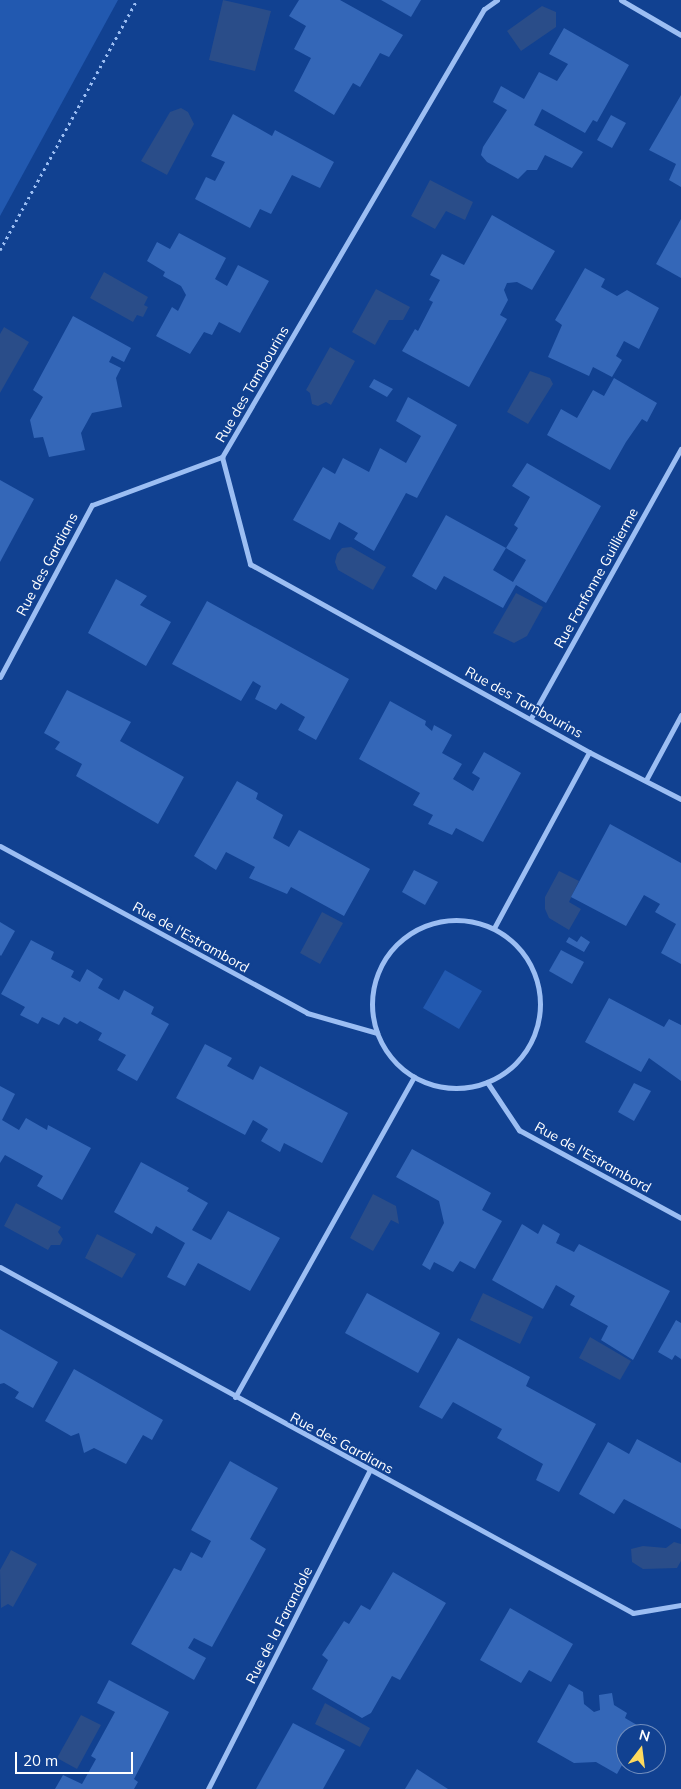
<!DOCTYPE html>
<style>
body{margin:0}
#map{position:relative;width:681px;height:1789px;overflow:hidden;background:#114191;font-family:Mulish,sans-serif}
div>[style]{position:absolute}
.green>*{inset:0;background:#2259b0}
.water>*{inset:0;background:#2a4d89}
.building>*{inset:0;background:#3467b8}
.path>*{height:3px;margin-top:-1.5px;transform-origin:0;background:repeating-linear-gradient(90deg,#9cbef3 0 2.5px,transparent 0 6.5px)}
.street>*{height:5px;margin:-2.5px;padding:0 2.5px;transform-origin:2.5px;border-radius:2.5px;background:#9cbef3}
.street>.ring{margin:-2.5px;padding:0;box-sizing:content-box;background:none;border:5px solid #9cbef3;border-radius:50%}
span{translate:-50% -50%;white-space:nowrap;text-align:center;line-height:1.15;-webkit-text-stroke:4px #114191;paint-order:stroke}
.street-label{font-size:14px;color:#fff}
.north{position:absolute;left:616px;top:1724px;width:50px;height:50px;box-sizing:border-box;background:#114191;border:1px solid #708dbd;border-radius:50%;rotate:15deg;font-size:14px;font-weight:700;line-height:20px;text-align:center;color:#fff}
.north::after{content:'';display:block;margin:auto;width:18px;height:22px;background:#ffda5e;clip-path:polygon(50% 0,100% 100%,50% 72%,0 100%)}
.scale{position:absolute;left:15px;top:1752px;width:118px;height:22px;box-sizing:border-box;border:2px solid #fff;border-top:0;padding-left:6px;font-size:15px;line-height:18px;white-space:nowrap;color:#fff;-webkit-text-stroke:4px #114191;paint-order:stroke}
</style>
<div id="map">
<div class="green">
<i style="clip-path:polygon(0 0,118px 0,0 216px)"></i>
<i style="clip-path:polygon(445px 970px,482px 991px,459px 1029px,423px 1008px)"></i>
</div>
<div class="water">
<i style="clip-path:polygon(223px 0,271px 11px,255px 71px,209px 60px)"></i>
<i style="clip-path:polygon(542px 6px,556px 12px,556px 27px,521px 51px,507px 31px)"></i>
<i style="clip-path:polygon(181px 108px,188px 112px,194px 124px,167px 175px,141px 161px,170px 112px)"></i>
<i style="clip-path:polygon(430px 180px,473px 202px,465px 220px,446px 211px,435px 229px,411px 216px)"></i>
<i style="clip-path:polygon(104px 272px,148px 297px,144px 305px,148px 307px,143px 317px,137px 315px,133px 322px,90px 298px)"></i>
<i style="clip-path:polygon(376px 289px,410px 307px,403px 320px,389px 320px,375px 345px,352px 332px)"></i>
<i style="clip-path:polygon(4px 327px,29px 342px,0 393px,0 334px)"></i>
<i style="clip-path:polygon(330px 347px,355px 361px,331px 405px,326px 402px,318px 406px,312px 404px,310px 393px,306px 390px)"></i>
<i style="clip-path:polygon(530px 371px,550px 378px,553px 384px,528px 424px,507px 412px)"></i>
<i style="clip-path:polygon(351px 547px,386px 567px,373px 590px,338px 570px,335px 562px,337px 554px,342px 548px)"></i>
<i style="clip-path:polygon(516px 593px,543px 607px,527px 636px,514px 643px,493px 633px)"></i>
<i style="clip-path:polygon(559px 871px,579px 881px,569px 902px,581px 909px,569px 930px,549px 918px,545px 909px,545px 897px)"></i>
<i style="clip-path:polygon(322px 912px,343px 923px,320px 964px,300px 953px)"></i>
<i style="clip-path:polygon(373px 1194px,396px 1206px,399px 1224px,391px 1220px,373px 1251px,350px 1238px)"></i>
<i style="clip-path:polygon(16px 1203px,61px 1227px,58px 1232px,63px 1239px,60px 1245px,51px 1245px,48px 1250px,4px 1226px)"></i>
<i style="clip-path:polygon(97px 1234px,136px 1254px,122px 1278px,85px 1258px)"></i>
<i style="clip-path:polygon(483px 1293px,533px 1317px,520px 1344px,470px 1320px)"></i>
<i style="clip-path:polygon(590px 1337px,631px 1361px,620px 1380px,579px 1358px)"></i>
<i style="clip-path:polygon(674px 1542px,681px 1544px,681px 1561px,677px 1568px,643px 1569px,632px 1562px,631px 1549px,643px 1546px,666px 1548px)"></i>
<i style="clip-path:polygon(11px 1550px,37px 1564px,13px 1607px,8px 1604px,1px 1608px,0 1570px)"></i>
<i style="clip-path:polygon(325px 1703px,370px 1728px,360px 1747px,315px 1724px)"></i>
<i style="clip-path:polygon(81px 1715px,101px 1725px,77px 1769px,57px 1758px)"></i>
</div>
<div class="building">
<i style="clip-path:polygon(299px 0,340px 0,403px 35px,389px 57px,380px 53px,360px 87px,353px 83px,334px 115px,294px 91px,311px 58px,294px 49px,306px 26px,289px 16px)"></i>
<i style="clip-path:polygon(381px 0,421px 0,411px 17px)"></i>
<i style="clip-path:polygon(564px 28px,629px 65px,597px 122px,593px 120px,585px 133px,542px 109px,534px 125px,583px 152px,572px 168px,545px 155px,537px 170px,527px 170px,518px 179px,487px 162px,481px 155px,483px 147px,507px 110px,493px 102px,501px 86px,524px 99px,539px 72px,557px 81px,568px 64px,549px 54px)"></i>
<i style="clip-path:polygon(681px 95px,681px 187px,669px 180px,676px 164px,649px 150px)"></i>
<i style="clip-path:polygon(233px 114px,272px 136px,275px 130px,334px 162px,320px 188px,292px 175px,271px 214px,260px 209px,250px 228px,195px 199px,206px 177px,215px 181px,225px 162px,211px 156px)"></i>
<i style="clip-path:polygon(611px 115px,626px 123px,612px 148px,597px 140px)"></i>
<i style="clip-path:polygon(492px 215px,555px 251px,532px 290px,517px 282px,507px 283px,504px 290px,508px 300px,500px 315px,507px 319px,469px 387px,402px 351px,415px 329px,418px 331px,433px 302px,429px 300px,440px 280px,430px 275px,442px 254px,464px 265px)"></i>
<i style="clip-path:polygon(681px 219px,681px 278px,656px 264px)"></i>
<i style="clip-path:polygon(179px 233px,226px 258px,215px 279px,227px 286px,238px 265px,269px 281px,240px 333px,219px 322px,212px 335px,204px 332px,190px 354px,156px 336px,172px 307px,178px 311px,186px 295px,181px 286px,163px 276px,165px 272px,147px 261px,157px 242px,170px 249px)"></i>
<i style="clip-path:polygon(585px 268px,605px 279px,601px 287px,617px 296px,627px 290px,659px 308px,639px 349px,624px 341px,616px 356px,622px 360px,612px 377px,593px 367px,589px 376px,548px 357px,562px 325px,555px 320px)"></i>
<i style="clip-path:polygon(73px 316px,131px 348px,124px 362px,112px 356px,109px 362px,121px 368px,116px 378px,122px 407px,92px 413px,81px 433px,85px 450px,49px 457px,43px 437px,34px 438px,30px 420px,43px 397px,33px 390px)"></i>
<i style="clip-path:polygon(614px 378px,657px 403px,647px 422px,642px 419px,626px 442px,610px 470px,547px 435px,561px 409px,577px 418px,593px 390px,604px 396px)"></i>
<i style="clip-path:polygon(374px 379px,393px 389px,387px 397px,369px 387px)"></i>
<i style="clip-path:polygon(408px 397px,457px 425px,417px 498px,406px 493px,374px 551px,354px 539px,358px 533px,339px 522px,330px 540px,293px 520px,323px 467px,335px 474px,343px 458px,369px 472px,380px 448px,406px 463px,421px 436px,396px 421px)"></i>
<i style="clip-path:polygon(527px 463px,601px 506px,546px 603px,516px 585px,503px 608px,444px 576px,436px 590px,412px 576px,446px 515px,506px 548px,493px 570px,513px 582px,526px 560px,506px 548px,518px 528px,514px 525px,530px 497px,512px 486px)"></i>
<i style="clip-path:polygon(0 480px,34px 499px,0 562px)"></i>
<i style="clip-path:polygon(116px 579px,147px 596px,140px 605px,171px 622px,146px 666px,88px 633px)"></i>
<i style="clip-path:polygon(207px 601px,349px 679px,316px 740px,298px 730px,305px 717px,281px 703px,276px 710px,255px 699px,261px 686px,253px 681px,241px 701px,172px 664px)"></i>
<i style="clip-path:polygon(67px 690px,131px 722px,120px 741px,184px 777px,158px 824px,76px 776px,82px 764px,55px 749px,60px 742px,44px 733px)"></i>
<i style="clip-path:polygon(390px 701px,426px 721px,425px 725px,432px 731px,434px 725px,452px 735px,442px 753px,462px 764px,453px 779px,473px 791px,480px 778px,472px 773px,484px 752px,521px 773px,483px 842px,456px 828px,452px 835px,428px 824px,433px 815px,413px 805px,420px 793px,359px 759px)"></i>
<i style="clip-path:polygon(237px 781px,258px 793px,256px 799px,283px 815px,273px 838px,289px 847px,299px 830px,370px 869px,344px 916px,291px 887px,287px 894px,249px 878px,255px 867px,226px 852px,216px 870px,194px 856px)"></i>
<i style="clip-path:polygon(610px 824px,681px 863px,681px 964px,661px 953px,676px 924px,655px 912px,660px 904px,644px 895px,626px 926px,571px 897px)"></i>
<i style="clip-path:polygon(414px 870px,438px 882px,425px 905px,402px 892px)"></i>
<i style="clip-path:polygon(0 922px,15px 931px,1px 956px,0 955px)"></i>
<i style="clip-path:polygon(581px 936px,590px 942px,584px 952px,566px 942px,569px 937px,577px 942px)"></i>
<i style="clip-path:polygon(31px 940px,54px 952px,51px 959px,74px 971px,71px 977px,80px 982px,87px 969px,103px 979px,98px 988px,119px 1000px,124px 990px,154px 1007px,151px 1014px,169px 1024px,137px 1081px,117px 1070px,126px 1055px,98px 1040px,102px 1033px,80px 1021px,77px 1024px,64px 1017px,59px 1025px,42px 1017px,38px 1024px,20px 1015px,25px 1007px,1px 994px)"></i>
<i style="clip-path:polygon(561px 950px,584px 962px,572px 984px,549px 971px)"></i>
<i style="clip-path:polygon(609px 998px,664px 1027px,669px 1019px,681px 1025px,681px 1081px,649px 1058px,641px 1072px,585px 1042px)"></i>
<i style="clip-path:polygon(205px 1044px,232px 1058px,227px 1066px,253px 1080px,260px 1066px,348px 1113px,322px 1163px,284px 1143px,280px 1152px,261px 1141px,268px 1129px,253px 1120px,245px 1135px,176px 1098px)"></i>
<i style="clip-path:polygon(634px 1083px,651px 1091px,634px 1121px,618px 1112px)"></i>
<i style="clip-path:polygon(0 1086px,15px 1094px,2px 1120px,19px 1130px,26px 1118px,47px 1130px,48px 1125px,91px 1148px,62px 1200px,37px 1186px,43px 1176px,5px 1155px,0 1163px)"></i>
<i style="clip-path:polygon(412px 1149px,491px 1193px,482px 1210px,502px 1221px,475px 1269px,460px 1261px,453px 1272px,434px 1262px,430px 1270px,422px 1265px,444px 1223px,439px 1201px,396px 1177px)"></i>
<i style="clip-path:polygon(141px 1162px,189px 1188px,187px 1191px,208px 1203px,192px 1230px,211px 1240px,228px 1211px,280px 1238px,250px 1291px,198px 1263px,185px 1286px,167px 1277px,185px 1243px,156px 1226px,152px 1234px,114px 1212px)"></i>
<i style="clip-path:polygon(522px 1224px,538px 1234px,543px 1224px,560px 1234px,556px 1243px,574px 1252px,579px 1244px,670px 1291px,633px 1360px,601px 1340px,608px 1326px,570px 1305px,575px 1296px,556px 1285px,543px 1309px,492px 1280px)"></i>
<i style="clip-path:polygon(367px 1293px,440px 1333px,418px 1373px,345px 1333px)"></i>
<i style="clip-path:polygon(676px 1320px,681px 1323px,681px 1359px,675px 1355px,672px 1360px,658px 1352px)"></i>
<i style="clip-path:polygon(0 1329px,58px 1362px,33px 1408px,15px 1398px,19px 1392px,4px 1383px,0 1384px)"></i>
<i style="clip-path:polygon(458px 1338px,530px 1377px,526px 1386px,596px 1424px,559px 1492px,536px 1480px,543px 1464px,497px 1438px,502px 1429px,453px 1402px,442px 1419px,419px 1407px)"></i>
<i style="clip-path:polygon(74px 1369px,163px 1420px,152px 1440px,143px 1435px,126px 1464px,94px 1448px,84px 1453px,79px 1433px,71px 1436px,45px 1421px)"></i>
<i style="clip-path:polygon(637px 1439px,681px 1463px,681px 1529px,624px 1499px,614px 1514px,579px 1494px,608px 1442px,629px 1454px)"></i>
<i style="clip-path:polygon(230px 1461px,278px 1488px,250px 1539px,266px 1549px,212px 1647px,194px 1638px,188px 1648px,206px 1658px,194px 1680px,131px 1644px,174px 1568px,181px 1571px,191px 1552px,202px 1558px,211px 1541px,191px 1530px)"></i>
<i style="clip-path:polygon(393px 1572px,446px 1603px,400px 1680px,392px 1676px,371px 1713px,362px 1718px,312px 1689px,328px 1660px,322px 1655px,344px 1621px,349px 1624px,361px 1605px,370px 1610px)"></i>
<i style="clip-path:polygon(510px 1608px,573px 1644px,551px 1682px,529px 1670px,521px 1683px,480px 1660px)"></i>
<i style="clip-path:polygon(109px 1680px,169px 1712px,134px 1779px,138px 1782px,134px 1789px,55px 1789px,63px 1775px,82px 1784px,96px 1759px,91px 1756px,115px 1712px,97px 1703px)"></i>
<i style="clip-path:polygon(569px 1684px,583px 1692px,584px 1704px,594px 1712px,600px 1710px,599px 1695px,612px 1693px,614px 1705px,627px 1713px,625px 1718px,642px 1728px,639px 1734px,626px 1734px,626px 1758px,617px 1774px,596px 1762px,574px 1763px,537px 1742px)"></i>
<i style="clip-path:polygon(293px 1723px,345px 1750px,323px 1789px,256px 1789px)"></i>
<i style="clip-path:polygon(417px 1769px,448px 1789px,405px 1789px)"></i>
</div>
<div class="path">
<i style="left:0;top:250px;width:285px;rotate:-61.3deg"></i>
</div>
<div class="street">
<i style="left:497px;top:0;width:16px;rotate:145deg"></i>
<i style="left:484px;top:9px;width:519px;rotate:120.32deg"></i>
<i style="left:222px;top:457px;width:111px;rotate:75.3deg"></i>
<i style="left:250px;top:564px;width:388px;rotate:29deg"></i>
<i style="left:589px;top:752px;width:103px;rotate:27.1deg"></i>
<i style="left:621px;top:0;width:69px;rotate:30.3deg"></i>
<i style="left:0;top:677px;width:195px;rotate:-61.9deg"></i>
<i style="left:92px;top:505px;width:139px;rotate:-20.3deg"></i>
<i style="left:531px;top:718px;width:308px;rotate:-60.9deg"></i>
<i style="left:646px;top:780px;width:74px;rotate:-61.7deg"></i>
<i style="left:0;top:846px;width:349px;rotate:28.5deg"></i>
<i style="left:307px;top:1013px;width:73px;rotate:15.9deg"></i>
<i class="ring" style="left:372px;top:920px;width:163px;height:163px"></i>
<i style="left:494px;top:928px;width:200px;rotate:-61.6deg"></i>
<i style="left:487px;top:1082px;width:58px;rotate:56.3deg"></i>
<i style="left:519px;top:1130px;width:184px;rotate:28.5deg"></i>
<i style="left:0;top:1267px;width:721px;rotate:28.66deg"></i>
<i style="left:633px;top:1613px;width:49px;rotate:-9.5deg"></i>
<i style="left:235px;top:1397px;width:367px;rotate:-60.8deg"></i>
<i style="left:208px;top:1789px;width:358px;rotate:-63.1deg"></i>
</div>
<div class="street-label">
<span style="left:252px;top:384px;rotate:-60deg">Rue des Tambourins</span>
<span style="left:47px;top:564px;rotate:-62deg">Rue des Gardians</span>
<span style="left:596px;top:578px;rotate:-61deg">Rue Fanfonne Guillierme</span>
<span style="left:524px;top:702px;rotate:29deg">Rue des Tambourins</span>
<span style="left:191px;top:937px;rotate:29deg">Rue de l'Estrambord</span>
<span style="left:593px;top:1157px;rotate:29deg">Rue de l'Estrambord</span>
<span style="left:342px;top:1443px;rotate:28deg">Rue des Gardians</span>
<span style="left:279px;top:1625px;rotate:-63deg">Rue de la Farandole</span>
</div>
<div class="north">N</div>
<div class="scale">20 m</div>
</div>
